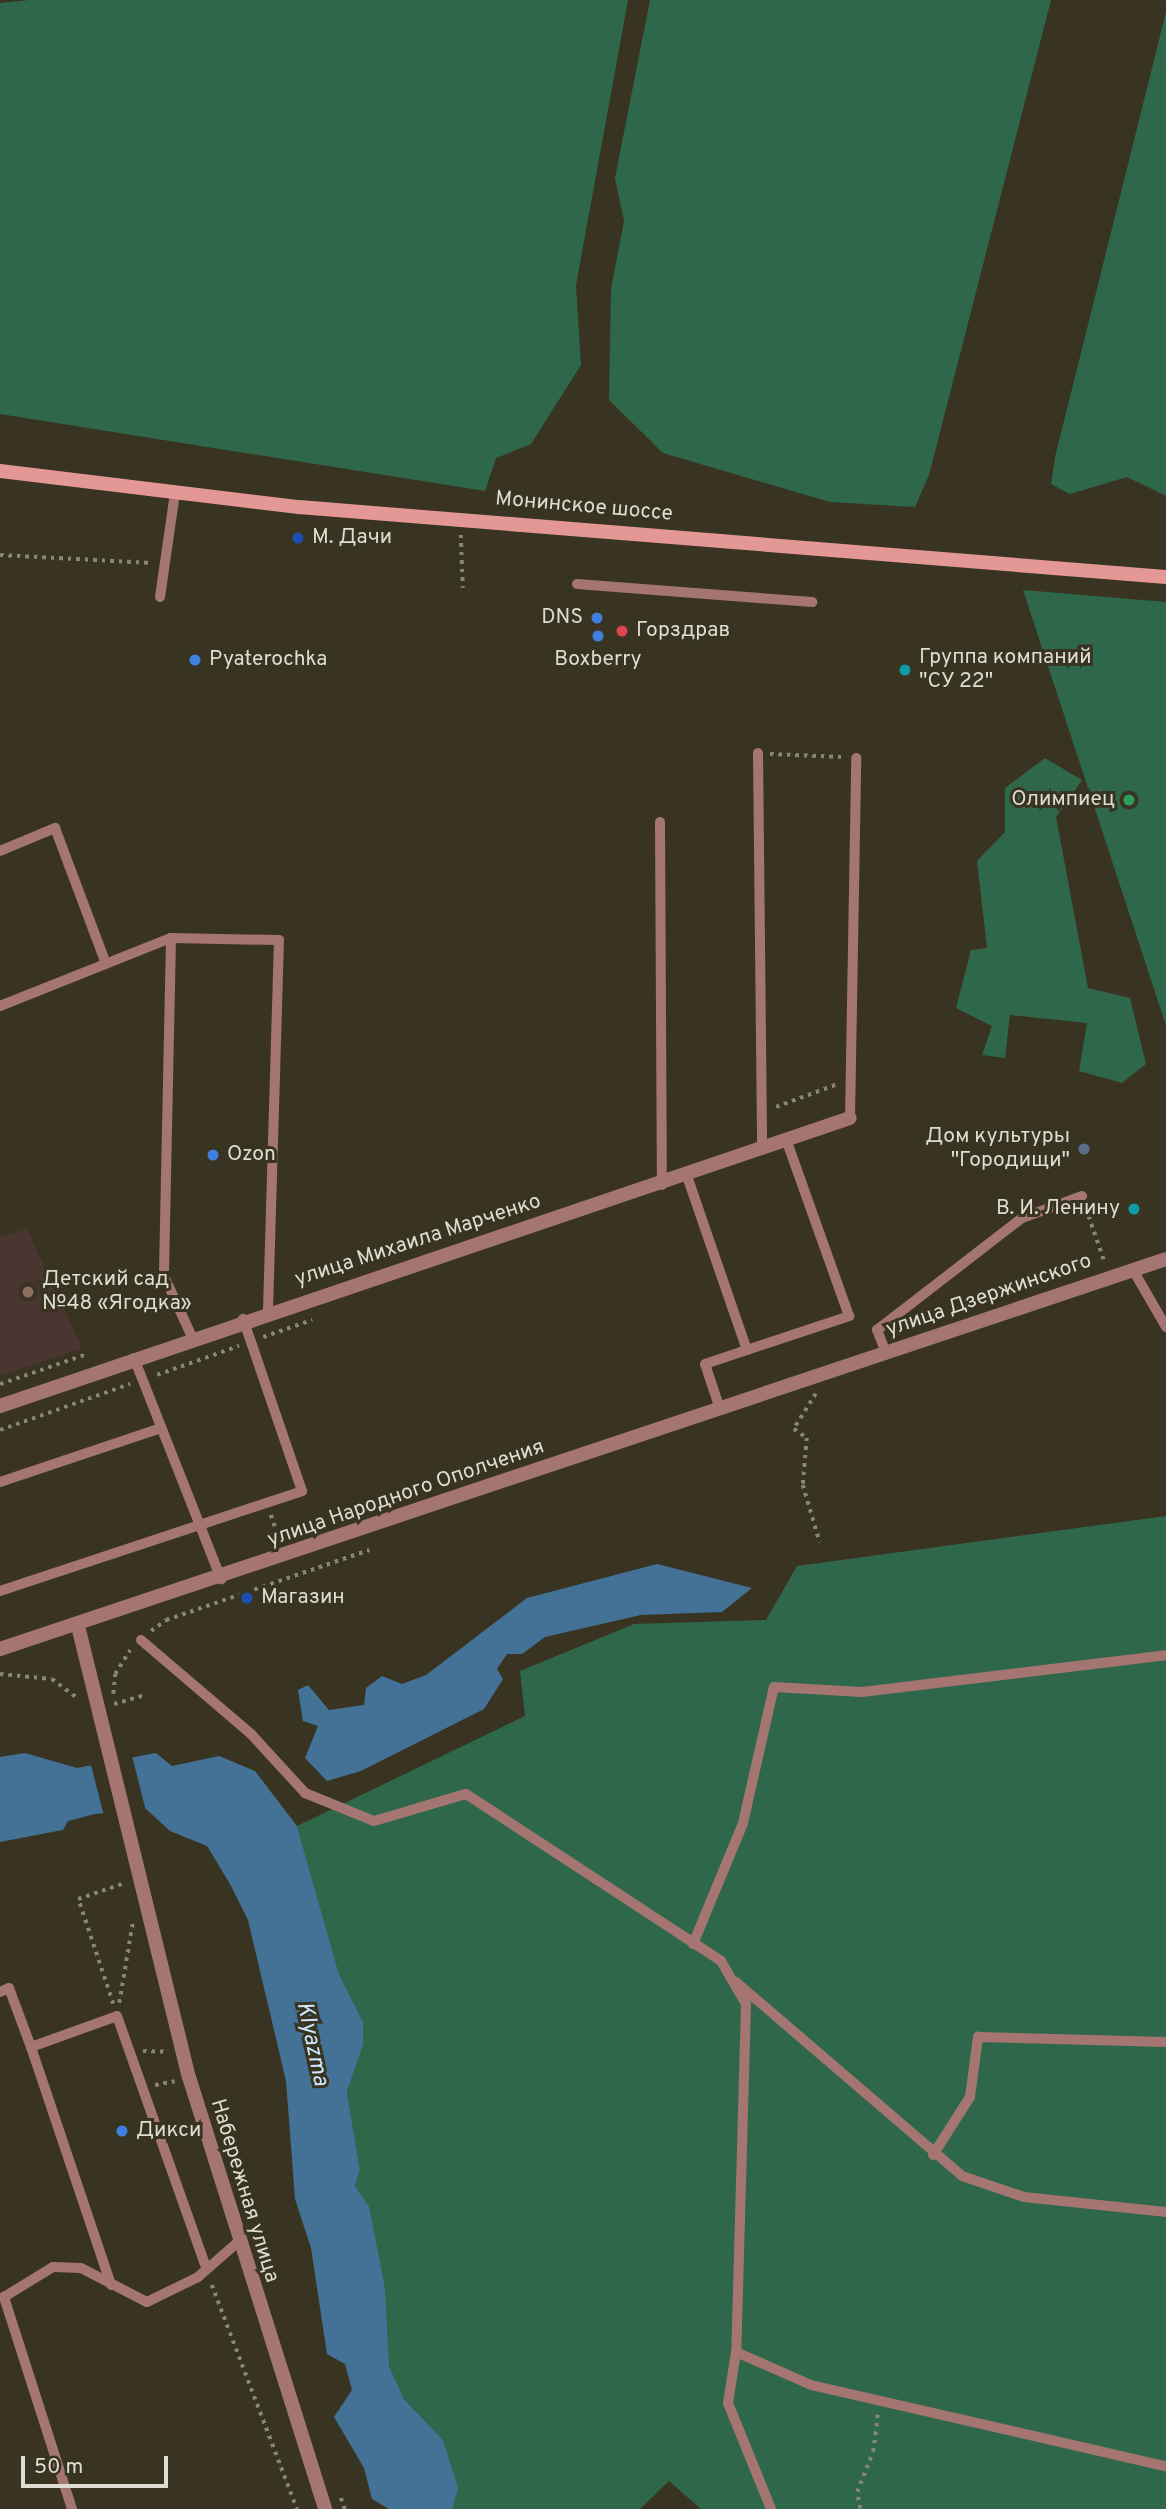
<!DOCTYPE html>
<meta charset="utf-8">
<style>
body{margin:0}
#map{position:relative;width:1166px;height:2509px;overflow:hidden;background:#383421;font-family:Overpass,sans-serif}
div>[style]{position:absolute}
.education>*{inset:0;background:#4a3631}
.green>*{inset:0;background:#2f674b}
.water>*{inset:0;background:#447296}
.pier>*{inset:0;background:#383421}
.path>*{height:3.5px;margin-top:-1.75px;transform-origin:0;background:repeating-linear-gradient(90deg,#898676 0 3.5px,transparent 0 8.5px)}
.service>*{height:10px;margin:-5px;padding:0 5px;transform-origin:5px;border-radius:5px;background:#a57572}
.minor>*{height:14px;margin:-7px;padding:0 7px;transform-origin:7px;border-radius:7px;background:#a57572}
.tertiary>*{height:14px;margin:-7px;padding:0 7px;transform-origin:7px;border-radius:7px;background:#a57572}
.secondary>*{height:14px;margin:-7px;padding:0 7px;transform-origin:7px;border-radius:7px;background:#e49895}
.dots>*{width:19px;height:19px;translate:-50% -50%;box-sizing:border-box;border:4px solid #383421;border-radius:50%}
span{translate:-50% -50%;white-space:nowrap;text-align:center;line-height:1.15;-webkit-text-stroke:6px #383421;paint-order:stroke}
.street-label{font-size:21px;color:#dfddd1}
.poi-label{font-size:21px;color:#dfddd1}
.left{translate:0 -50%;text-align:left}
.right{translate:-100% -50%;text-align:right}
.water-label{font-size:23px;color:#cce7fe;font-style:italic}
.scale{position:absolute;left:21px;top:2456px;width:147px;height:32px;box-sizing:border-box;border:4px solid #dfddd1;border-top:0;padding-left:9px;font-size:21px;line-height:24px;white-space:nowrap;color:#dfddd1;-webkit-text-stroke:5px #383421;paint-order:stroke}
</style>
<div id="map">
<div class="education">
<i style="clip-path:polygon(27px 1229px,82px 1348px,0 1376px,0 1237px)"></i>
</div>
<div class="green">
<i style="clip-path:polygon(29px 0,628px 0,576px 285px,581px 365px,531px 444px,496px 458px,485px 491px,0 414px,0 3px)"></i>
<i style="clip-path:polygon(650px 0,1051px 0,929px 475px,915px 507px,830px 502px,663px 453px,609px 400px,611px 289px,624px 221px,615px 178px)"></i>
<i style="clip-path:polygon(1166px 12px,1166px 496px,1127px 477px,1070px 494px,1051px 484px,1055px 457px)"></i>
<i style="clip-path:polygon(1023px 590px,1166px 602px,1166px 1025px,1157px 998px)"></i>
<i style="clip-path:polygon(1045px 758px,1082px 780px,1056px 817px,1088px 988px,1130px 998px,1146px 1064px,1122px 1083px,1079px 1071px,1087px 1023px,1010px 1015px,1005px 1058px,982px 1055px,992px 1026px,956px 1008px,971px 950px,987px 948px,977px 861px,1005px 832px,1005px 788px)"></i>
<i style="clip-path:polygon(1166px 1516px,1166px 2509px,701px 2509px,669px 2481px,640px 2509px,452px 2509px,443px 2440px,404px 2399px,389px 2366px,369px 2206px,355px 2186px,360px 2170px,347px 2092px,363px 2045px,363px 2022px,339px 1974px,297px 1826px,525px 1716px,520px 1671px,634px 1624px,766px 1620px,797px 1566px)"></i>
</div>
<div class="water">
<i style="clip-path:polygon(657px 1564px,752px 1588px,722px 1612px,641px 1615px,545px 1637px,522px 1654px,507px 1654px,497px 1669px,503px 1679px,484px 1709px,361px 1771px,327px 1781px,305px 1758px,318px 1726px,303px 1721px,298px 1690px,308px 1685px,329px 1710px,364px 1705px,366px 1688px,382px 1676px,402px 1684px,426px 1675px,527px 1598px)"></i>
<i style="clip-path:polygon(25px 1753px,77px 1768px,156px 1753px,172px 1766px,219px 1756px,255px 1771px,297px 1826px,339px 1974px,363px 2022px,363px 2045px,347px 2092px,360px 2170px,355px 2186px,369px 2206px,385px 2289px,389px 2366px,404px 2399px,443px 2440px,458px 2488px,452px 2509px,389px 2509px,372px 2499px,364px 2468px,334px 2417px,352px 2390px,345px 2364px,327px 2354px,311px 2248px,295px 2199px,286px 2081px,248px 1920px,230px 1884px,207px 1846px,170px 1831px,146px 1809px,95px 1814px,68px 1821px,63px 1830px,0 1842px,0 1757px)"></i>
</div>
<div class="pier">
<i style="clip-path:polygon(131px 1752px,147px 1815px,104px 1816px,90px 1761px)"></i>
</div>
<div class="path">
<i style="left:461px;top:535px;width:53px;rotate:87.8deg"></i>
<i style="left:0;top:555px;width:152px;rotate:3deg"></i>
<i style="left:770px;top:754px;width:73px;rotate:2.4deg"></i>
<i style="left:776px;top:1107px;width:66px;rotate:-20.4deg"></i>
<i style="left:1086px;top:1208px;width:58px;rotate:70.9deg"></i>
<i style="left:263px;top:1337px;width:52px;rotate:-19.1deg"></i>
<i style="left:157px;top:1375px;width:87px;rotate:-19.5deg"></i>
<i style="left:0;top:1384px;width:92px;rotate:-19deg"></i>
<i style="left:816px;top:1394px;width:41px;rotate:122.2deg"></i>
<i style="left:794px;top:1429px;width:16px;rotate:35deg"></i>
<i style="left:807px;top:1438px;width:47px;rotate:94.9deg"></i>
<i style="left:803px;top:1485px;width:60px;rotate:73.7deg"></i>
<i style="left:0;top:1430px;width:138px;rotate:-19.5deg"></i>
<i style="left:271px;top:1515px;width:24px;rotate:71deg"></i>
<i style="left:151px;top:1631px;width:19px;rotate:-36deg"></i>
<i style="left:166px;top:1620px;width:215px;rotate:-19deg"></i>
<i style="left:0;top:1674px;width:52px;rotate:5.5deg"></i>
<i style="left:52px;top:1679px;width:31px;rotate:37deg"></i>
<i style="left:113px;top:1694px;width:20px;rotate:-84deg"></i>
<i style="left:115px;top:1674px;width:28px;rotate:-58deg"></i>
<i style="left:114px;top:1704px;width:32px;rotate:-16deg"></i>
<i style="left:119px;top:2003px;width:84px;rotate:-80.4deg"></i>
<i style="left:113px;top:2004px;width:111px;rotate:-108.4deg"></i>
<i style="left:78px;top:1899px;width:50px;rotate:-18.8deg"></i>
<i style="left:143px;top:2051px;width:24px;rotate:2deg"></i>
<i style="left:155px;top:2085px;width:20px;rotate:-11deg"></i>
<i style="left:212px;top:2285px;width:240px;rotate:69.2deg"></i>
<i style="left:341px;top:2498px;width:12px;rotate:70deg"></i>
<i style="left:860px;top:2509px;width:17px;rotate:-100deg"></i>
<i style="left:857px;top:2492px;width:43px;rotate:-68.2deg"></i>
<i style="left:873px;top:2452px;width:39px;rotate:-83deg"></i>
</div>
<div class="service">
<i style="left:577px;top:584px;width:236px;rotate:4.4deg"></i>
<i style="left:160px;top:597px;width:105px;rotate:-81.8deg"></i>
<i style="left:758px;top:753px;width:397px;rotate:89.4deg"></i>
<i style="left:660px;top:822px;width:363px;rotate:89.7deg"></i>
<i style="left:0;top:851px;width:60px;rotate:-22.7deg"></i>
<i style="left:55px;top:828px;width:145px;rotate:69.4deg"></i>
<i style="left:171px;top:938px;width:338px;rotate:91.2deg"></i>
<i style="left:164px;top:1276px;width:67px;rotate:65.3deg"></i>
<i style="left:0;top:1006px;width:184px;rotate:-21.7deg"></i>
<i style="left:171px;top:938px;width:108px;rotate:1.1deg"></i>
<i style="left:279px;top:940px;width:370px;rotate:91.7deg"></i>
<i style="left:850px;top:1118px;width:360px;rotate:-89deg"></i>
<i style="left:687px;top:1176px;width:184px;rotate:71deg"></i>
<i style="left:747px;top:1350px;width:108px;rotate:-18.4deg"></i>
<i style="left:849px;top:1316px;width:185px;rotate:-109.6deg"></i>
<i style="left:1133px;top:1270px;width:66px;rotate:59.9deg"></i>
<i style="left:886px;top:1353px;width:25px;rotate:-111deg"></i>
<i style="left:877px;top:1330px;width:183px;rotate:-37.7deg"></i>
<i style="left:1022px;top:1218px;width:64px;rotate:-20.1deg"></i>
<i style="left:134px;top:1358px;width:238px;rotate:68.5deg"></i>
<i style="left:720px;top:1409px;width:47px;rotate:-108.4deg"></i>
<i style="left:705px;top:1364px;width:44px;rotate:-18.4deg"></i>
<i style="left:0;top:1482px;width:170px;rotate:-18.5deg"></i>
<i style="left:0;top:1591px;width:318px;rotate:-18.3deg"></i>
<i style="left:302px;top:1491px;width:182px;rotate:-108.9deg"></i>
<i style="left:141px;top:1640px;width:145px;rotate:40.5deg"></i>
<i style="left:251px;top:1734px;width:80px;rotate:47.5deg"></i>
<i style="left:305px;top:1793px;width:74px;rotate:22.1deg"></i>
<i style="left:374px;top:1821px;width:96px;rotate:-16.4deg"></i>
<i style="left:466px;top:1794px;width:305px;rotate:33.2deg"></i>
<i style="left:721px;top:1961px;width:50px;rotate:59.8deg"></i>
<i style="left:746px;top:2004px;width:348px;rotate:91.6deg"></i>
<i style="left:736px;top:2352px;width:82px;rotate:23.7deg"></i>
<i style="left:811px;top:2385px;width:364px;rotate:12.9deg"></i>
<i style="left:693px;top:1944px;width:131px;rotate:-67.5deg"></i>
<i style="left:743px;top:1823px;width:139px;rotate:-77.2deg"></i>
<i style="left:774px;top:1687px;width:88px;rotate:3.3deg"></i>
<i style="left:862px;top:1692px;width:306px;rotate:-6.9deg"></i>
<i style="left:736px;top:1982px;width:298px;rotate:40.6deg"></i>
<i style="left:962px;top:2176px;width:65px;rotate:18.7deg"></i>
<i style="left:1024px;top:2197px;width:143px;rotate:6deg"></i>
<i style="left:0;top:1992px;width:10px;rotate:-24deg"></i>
<i style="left:9px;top:1988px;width:63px;rotate:69.6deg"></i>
<i style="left:31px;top:2047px;width:91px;rotate:-19.8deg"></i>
<i style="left:117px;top:2016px;width:267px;rotate:70.5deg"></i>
<i style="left:31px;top:2047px;width:251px;rotate:71.4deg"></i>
<i style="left:933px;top:2155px;width:69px;rotate:-57.5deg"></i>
<i style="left:970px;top:2097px;width:61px;rotate:-82.4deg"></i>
<i style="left:978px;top:2037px;width:188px;rotate:1.5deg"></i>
<i style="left:736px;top:2352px;width:52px;rotate:98.9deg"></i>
<i style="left:728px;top:2403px;width:114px;rotate:67.9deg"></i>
<i style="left:72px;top:2509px;width:223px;rotate:-107.8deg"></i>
<i style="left:4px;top:2297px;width:57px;rotate:-31.5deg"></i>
<i style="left:53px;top:2267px;width:28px;rotate:2deg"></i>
<i style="left:81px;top:2268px;width:74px;rotate:27.3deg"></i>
<i style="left:147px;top:2302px;width:57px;rotate:-26.1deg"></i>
<i style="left:198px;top:2277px;width:52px;rotate:-41.1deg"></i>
</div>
<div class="minor">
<i style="left:0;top:1406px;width:897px;rotate:-18.72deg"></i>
</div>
<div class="tertiary">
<i style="left:78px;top:1626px;width:464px;rotate:76.2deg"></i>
<i style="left:189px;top:2077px;width:453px;rotate:72.5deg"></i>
<i style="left:0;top:1649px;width:1229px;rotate:-18.49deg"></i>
</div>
<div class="secondary">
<i style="left:0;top:471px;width:301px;rotate:6.9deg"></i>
<i style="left:299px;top:507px;width:870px;rotate:4.62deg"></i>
</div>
<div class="dots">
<i style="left:298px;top:538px;background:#1a4fb4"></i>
<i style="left:597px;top:618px;background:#3f7fe0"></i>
<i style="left:622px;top:631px;background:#e0444e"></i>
<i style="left:598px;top:636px;background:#3f7fe0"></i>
<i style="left:195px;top:660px;background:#3f7fe0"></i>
<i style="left:905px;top:670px;background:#0f9aa8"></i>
<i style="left:1129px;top:800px;background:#2e9e5b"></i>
<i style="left:1084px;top:1149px;background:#5c6f8a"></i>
<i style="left:213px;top:1155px;background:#3f7fe0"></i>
<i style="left:1134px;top:1209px;background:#0f9aa8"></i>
<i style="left:28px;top:1292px;background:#8d6e63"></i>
<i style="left:247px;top:1598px;background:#1a4fb4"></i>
<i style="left:122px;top:2131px;background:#3f7fe0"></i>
</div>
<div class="street-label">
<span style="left:584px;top:507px;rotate:5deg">Монинское шоссе</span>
<span style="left:418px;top:1241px;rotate:-18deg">улица Михаила Марченко</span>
<span style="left:989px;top:1296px;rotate:-19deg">улица Дзержинского</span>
<span style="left:406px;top:1494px;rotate:-19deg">улица Народного Ополчения</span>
<span style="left:244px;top:2191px;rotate:73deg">Набережная улица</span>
</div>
<div class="poi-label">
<span class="left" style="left:312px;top:538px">М. Дачи</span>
<span class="right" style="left:583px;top:618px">DNS</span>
<span class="left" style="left:636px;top:631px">Горздрав</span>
<span class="left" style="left:919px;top:670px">Группа компаний<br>"СУ 22"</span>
<span class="left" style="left:209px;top:660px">Pyaterochka</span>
<span style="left:598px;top:660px">Boxberry</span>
<span class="right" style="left:1115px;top:800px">Олимпиец</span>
<span class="right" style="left:1070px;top:1149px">Дом культуры<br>"Городищи"</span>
<span class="left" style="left:227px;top:1155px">Ozon</span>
<span class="right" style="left:1120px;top:1209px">В. И. Ленину</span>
<span class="left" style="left:42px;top:1292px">Детский сад<br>№48 «Ягодка»</span>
<span class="left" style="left:261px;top:1598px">Магазин</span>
<span class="left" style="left:136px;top:2131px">Дикси</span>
</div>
<div class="water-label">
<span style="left:311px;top:2044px;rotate:78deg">Klyazma</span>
</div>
<div class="scale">50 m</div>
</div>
